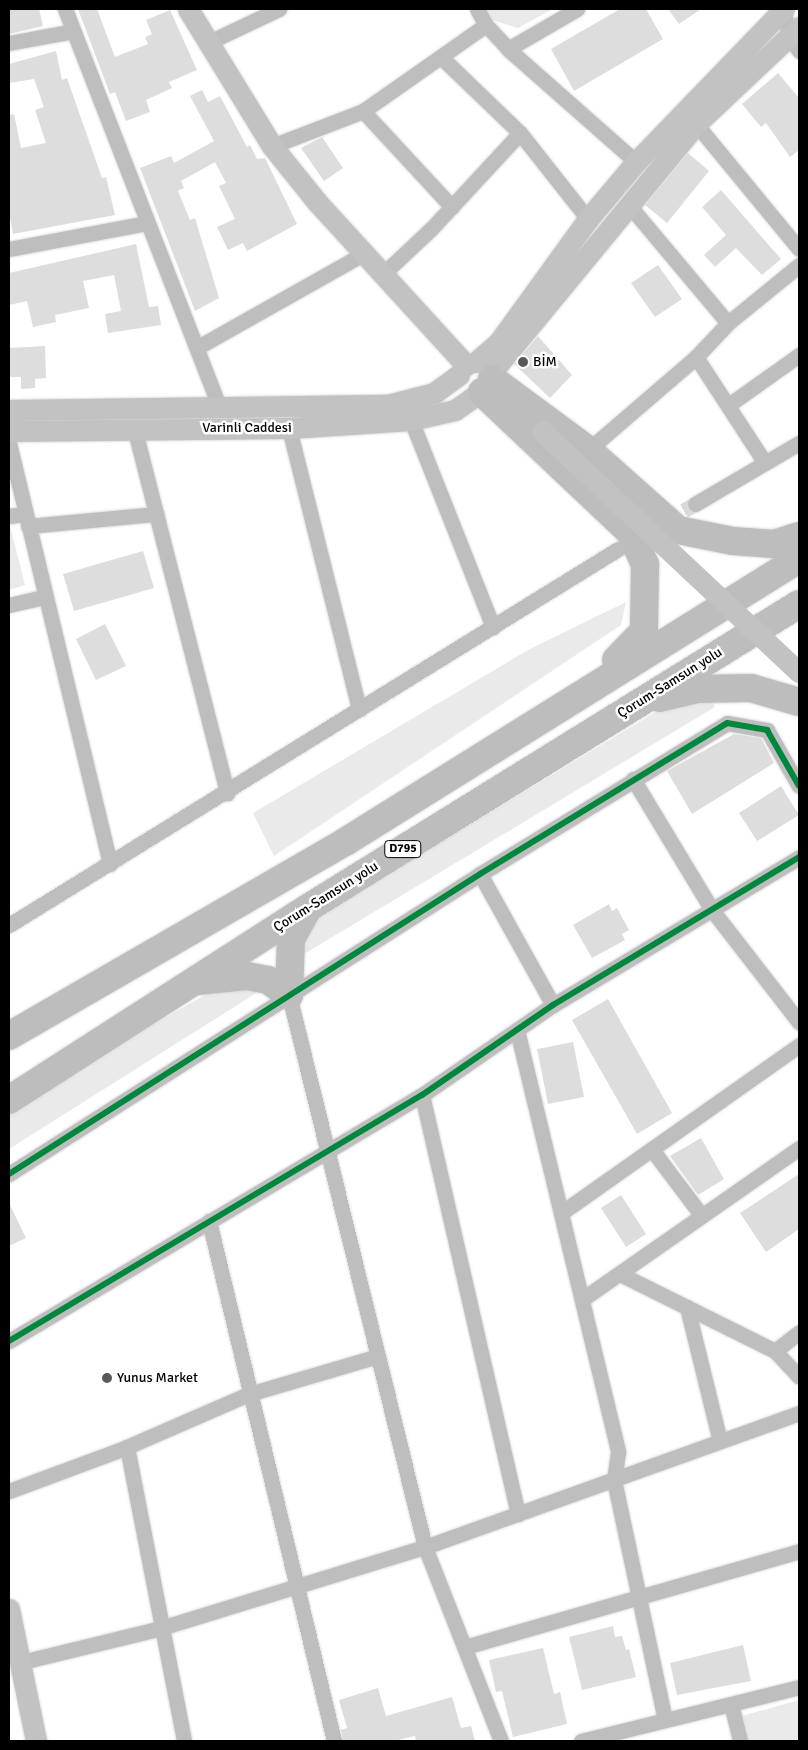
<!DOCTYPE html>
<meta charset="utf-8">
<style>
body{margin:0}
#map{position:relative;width:808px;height:1750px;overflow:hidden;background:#fff;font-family:Signika,sans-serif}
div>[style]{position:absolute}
.green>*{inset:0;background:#eaeaea}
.building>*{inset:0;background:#ddd}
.street-tunnel>*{height:15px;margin-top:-7.5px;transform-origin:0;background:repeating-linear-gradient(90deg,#d9d9d9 0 15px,transparent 0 23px)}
.roads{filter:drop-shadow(0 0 1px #dbdbdb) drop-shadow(0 0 1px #dbdbdb)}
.street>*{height:15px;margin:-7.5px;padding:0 7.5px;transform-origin:7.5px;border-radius:7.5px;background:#bebebe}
.secondary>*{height:21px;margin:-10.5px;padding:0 10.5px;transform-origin:10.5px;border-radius:10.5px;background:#c2c2c2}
.highway>*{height:28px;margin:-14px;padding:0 14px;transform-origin:14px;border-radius:14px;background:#bdbdbd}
.secondary-bridge>*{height:21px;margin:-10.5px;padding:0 10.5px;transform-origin:10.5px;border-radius:10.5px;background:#c2c2c2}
.cycleway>*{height:6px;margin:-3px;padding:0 3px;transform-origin:3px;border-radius:3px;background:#00873e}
.dots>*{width:14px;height:14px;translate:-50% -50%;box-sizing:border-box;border:2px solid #fff;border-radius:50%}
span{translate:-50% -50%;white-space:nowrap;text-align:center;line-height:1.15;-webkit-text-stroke:5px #fff;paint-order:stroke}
.shield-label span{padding:1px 4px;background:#fff;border:1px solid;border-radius:4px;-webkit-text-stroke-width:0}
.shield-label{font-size:12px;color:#000;font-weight:700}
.poi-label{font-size:14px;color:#000}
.left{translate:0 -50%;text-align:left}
.street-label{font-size:14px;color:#000}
.frame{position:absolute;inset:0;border:10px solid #000;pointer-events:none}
</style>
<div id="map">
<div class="green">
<i style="clip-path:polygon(486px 9px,553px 9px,518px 28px,492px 20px)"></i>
<i style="clip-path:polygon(9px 522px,25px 585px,9px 590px)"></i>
<i style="clip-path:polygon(626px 602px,621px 625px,274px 856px,253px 813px,528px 650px)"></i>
<i style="clip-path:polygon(709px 696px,715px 707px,304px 954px,296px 949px,308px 923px,656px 712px)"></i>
<i style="clip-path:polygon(246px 979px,258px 992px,9px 1149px,9px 1115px,122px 1042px,207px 994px)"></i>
<i style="clip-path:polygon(799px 1700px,799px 1741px,748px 1741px,742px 1716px)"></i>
</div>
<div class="building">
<i style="clip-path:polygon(9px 9px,39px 9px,43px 26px,9px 34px)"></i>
<i style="clip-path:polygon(78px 9px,97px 9px,115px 57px,148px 44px,145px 37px,152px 34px,146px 20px,170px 10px,197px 70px,169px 82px,172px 88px,146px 100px,150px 112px,126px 121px,115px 92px,110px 94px)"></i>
<i style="clip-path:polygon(620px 9px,646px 9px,663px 39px,574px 91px,551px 49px)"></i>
<i style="clip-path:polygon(668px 9px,701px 9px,679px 24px)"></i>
<i style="clip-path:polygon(56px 51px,62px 80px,67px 78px,102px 178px,106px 177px,115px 215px,13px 234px,9px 212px,9px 115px,14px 114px,21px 148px,46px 143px,35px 110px,44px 107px,34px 79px,9px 83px,9px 64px)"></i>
<i style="clip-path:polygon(778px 73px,799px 98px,799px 150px,790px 157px,766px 123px,761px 127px,742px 104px)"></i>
<i style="clip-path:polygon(202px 90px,208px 102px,220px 96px,247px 147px,250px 145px,257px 159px,265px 158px,297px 224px,247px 251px,243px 243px,228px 250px,217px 227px,235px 219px,219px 186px,226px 183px,215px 162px,181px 181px,184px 188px,178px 191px,190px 220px,195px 218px,219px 298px,195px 311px,140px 168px,171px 156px,174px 163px,214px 141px,190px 96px)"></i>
<i style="clip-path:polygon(322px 137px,343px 168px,324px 181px,301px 148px)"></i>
<i style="clip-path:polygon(688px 153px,709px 171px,667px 223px,645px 205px)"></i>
<i style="clip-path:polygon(721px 190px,781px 259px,762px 275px,736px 248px,715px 267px,704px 255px,726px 235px,702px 207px)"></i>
<i style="clip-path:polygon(136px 244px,149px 307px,158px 306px,161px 325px,108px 333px,105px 314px,121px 311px,114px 275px,83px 281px,89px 308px,55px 315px,56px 322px,33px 327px,27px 301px,9px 305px,9px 273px)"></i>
<i style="clip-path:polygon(658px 265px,682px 299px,655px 317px,631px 283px)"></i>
<i style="clip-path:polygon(538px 336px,572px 375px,550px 398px,514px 364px)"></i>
<i style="clip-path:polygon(45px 346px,46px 378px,35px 379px,35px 388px,21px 389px,21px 377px,9px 377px,9px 348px)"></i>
<i style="clip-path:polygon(143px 551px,154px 588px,74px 611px,63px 574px)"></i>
<i style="clip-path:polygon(105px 624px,126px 666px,96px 680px,76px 639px)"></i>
<i style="clip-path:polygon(734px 734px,761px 738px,774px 763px,692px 814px,667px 771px)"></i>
<i style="clip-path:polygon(781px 786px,799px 815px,757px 841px,739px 813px)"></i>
<i style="clip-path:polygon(609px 904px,612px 911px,617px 908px,629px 930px,622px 934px,625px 940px,592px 958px,573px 925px)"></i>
<i style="clip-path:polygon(608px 999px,672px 1113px,637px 1134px,572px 1020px)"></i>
<i style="clip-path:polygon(573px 1042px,584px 1097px,548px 1104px,537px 1049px)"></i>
<i style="clip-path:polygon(701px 1138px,724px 1179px,698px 1195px,670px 1156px)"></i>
<i style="clip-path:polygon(799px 1174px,799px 1229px,766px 1252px,740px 1213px)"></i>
<i style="clip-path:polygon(621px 1195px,646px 1234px,626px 1247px,601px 1208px)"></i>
<i style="clip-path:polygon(9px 1203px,26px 1238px,9px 1246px)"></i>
<i style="clip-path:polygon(613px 1626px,615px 1637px,622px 1636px,626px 1650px,629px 1649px,636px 1677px,582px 1690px,569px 1637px)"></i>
<i style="clip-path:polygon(743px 1645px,751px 1681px,677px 1695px,670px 1663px)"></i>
<i style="clip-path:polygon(543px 1648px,554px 1694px,560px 1692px,567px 1724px,513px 1737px,502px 1691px,496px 1692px,489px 1660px)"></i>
<i style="clip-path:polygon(378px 1688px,386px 1716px,452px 1697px,461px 1728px,471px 1726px,475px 1741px,416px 1741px,415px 1736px,394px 1741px,343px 1741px,341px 1730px,347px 1728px,339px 1700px)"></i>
</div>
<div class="street-tunnel">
<i style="left:664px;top:522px;width:36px;rotate:-30deg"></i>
</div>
<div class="roads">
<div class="street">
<i style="left:65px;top:9px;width:427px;rotate:68.8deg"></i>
<i style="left:477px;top:9px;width:18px;rotate:61deg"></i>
<i style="left:486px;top:25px;width:33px;rotate:47deg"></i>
<i style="left:508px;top:49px;width:171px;rotate:41.4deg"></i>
<i style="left:783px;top:9px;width:28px;rotate:77deg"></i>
<i style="left:789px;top:36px;width:18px;rotate:56deg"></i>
<i style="left:9px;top:43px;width:65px;rotate:-10.6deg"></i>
<i style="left:207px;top:43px;width:80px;rotate:-25.3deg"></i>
<i style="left:508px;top:49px;width:80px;rotate:-30.1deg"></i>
<i style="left:443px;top:59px;width:107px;rotate:43.9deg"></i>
<i style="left:520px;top:133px;width:110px;rotate:51.7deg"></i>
<i style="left:363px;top:111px;width:131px;rotate:47.2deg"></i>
<i style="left:696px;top:124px;width:162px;rotate:50.5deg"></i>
<i style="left:272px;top:146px;width:97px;rotate:-21deg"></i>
<i style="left:363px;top:111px;width:150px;rotate:-35deg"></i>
<i style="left:628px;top:204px;width:155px;rotate:50deg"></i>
<i style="left:9px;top:249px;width:139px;rotate:-10.7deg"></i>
<i style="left:383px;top:274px;width:66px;rotate:-43.2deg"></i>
<i style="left:431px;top:229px;width:131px;rotate:-47.2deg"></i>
<i style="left:198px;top:347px;width:192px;rotate:-29.4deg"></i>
<i style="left:696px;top:357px;width:126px;rotate:56.9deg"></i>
<i style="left:730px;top:404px;width:85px;rotate:-35.4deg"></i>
<i style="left:411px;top:420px;width:223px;rotate:68.4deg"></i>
<i style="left:134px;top:427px;width:378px;rotate:75.7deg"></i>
<i style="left:289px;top:428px;width:290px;rotate:76deg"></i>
<i style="left:9px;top:443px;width:433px;rotate:76.5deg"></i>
<i style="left:588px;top:450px;width:143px;rotate:-40.7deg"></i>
<i style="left:696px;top:357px;width:47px;rotate:-46.7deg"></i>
<i style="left:728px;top:323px;width:92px;rotate:-39.2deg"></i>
<i style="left:695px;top:504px;width:121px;rotate:-30.4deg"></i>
<i style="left:9px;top:516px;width:16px;rotate:-7deg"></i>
<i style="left:28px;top:526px;width:129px;rotate:-5.4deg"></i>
<i style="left:9px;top:605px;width:37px;rotate:-13deg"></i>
<i style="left:633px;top:779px;width:153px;rotate:58.9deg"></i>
<i style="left:712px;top:910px;width:142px;rotate:52.2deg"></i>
<i style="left:480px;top:874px;width:150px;rotate:60.9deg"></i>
<i style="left:9px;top:925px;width:716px;rotate:-31.69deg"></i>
<i style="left:289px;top:995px;width:569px;rotate:76.16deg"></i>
<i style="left:425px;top:1547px;width:208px;rotate:68.6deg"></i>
<i style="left:517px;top:1030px;width:434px;rotate:76.5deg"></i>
<i style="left:618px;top:1452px;width:28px;rotate:98deg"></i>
<i style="left:614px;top:1480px;width:245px;rotate:78deg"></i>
<i style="left:422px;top:1095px;width:430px;rotate:77.1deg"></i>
<i style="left:653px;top:1151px;width:81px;rotate:53deg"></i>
<i style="left:9px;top:1174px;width:558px;rotate:-32.49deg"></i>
<i style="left:480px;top:874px;width:289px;rotate:-31.4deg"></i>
<i style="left:727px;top:723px;width:41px;rotate:9.9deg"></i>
<i style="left:767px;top:730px;width:64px;rotate:60.3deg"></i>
<i style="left:561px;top:1213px;width:291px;rotate:-35.2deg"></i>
<i style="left:209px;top:1221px;width:535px;rotate:76.48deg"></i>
<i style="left:620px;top:1274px;width:173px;rotate:26.4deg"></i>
<i style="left:775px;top:1351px;width:35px;rotate:47deg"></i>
<i style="left:584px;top:1298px;width:262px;rotate:-34.9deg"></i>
<i style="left:687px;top:1307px;width:138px;rotate:76.2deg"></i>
<i style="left:9px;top:1341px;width:481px;rotate:-30.8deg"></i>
<i style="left:422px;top:1095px;width:159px;rotate:-34.5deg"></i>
<i style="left:553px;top:1005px;width:287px;rotate:-31deg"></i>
<i style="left:775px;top:1351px;width:31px;rotate:-38deg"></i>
<i style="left:127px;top:1447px;width:299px;rotate:79deg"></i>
<i style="left:9px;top:1491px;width:126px;rotate:-20.4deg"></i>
<i style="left:127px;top:1447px;width:133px;rotate:-23.5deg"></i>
<i style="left:249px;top:1394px;width:131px;rotate:-16.4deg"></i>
<i style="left:465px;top:1647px;width:348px;rotate:-16deg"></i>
<i style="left:22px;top:1662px;width:143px;rotate:-13.7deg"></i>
<i style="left:161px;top:1628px;width:276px;rotate:-17.1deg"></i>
<i style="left:425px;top:1547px;width:397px;rotate:-19.7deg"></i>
<i style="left:731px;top:1704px;width:38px;rotate:76deg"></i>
<i style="left:581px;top:1741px;width:225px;rotate:-13.9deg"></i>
</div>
<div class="secondary">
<i style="left:188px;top:9px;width:161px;rotate:58.5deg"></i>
<i style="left:272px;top:146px;width:72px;rotate:51.2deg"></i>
<i style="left:317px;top:202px;width:221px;rotate:47.6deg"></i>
<i style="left:476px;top:362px;width:30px;rotate:-41deg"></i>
<i style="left:499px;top:342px;width:152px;rotate:-54.1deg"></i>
<i style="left:588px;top:219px;width:75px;rotate:-49.9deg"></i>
<i style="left:636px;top:162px;width:213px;rotate:-46deg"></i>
<i style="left:491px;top:373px;width:323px;rotate:-50.5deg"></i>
<i style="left:696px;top:124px;width:141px;rotate:-43.3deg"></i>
<i style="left:9px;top:410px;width:379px;rotate:-0.8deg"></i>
<i style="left:388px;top:405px;width:48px;rotate:-14.6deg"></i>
<i style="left:434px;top:393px;width:31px;rotate:-36deg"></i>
<i style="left:9px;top:431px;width:280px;rotate:-0.6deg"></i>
<i style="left:289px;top:428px;width:122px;rotate:-3.8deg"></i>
<i style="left:411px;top:420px;width:45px;rotate:-12.8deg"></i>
<i style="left:455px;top:410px;width:28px;rotate:-35deg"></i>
<i style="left:9px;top:1609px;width:135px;rotate:78.4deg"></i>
</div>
<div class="highway">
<i style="left:492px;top:379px;width:119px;rotate:36.5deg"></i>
<i style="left:588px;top:450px;width:120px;rotate:41.6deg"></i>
<i style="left:678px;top:530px;width:56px;rotate:11.3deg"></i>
<i style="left:733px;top:541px;width:41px;rotate:4.2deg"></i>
<i style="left:774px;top:544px;width:26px;rotate:-18deg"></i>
<i style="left:482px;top:392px;width:205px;rotate:43.4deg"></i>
<i style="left:631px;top:533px;width:35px;rotate:66deg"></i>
<i style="left:645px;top:565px;width:66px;rotate:90.9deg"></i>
<i style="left:644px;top:631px;width:40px;rotate:134deg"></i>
<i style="left:659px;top:698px;width:39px;rotate:-13deg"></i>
<i style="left:697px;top:689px;width:54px;rotate:-1.1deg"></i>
<i style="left:751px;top:688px;width:50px;rotate:16.3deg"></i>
<i style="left:198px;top:981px;width:49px;rotate:-5.8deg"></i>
<i style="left:247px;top:976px;width:21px;rotate:11deg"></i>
<i style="left:268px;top:980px;width:26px;rotate:36deg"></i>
<i style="left:289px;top:995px;width:56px;rotate:-88deg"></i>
<i style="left:291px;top:939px;width:35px;rotate:-61deg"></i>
<i style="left:9px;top:1036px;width:388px;rotate:-30deg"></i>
<i style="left:345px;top:842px;width:535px;rotate:-31.94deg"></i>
<i style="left:9px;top:1100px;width:355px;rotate:-32.7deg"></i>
<i style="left:308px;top:908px;width:577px;rotate:-31.76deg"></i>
</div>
</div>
<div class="secondary-bridge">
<i style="left:543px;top:432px;width:351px;rotate:43.2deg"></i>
</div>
<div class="cycleway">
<i style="left:9px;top:1174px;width:558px;rotate:-32.49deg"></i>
<i style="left:480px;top:874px;width:289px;rotate:-31.4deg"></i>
<i style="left:727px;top:723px;width:41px;rotate:9.9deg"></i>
<i style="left:767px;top:730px;width:64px;rotate:60.3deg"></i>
<i style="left:9px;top:1341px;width:481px;rotate:-30.8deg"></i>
<i style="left:422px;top:1095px;width:159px;rotate:-34.5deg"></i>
<i style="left:553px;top:1005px;width:287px;rotate:-31deg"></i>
</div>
<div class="dots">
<i style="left:523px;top:362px;background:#595959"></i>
<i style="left:107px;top:1378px;background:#595959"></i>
</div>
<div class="shield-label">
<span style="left:403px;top:849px">D795</span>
</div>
<div class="poi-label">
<span class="left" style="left:533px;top:362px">BİM</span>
<span class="left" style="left:117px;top:1378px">Yunus Market</span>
</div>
<div class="street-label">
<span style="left:247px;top:428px">Varinli Caddesi</span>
<span style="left:670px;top:683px;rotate:-32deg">Çorum-Samsun yolu</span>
<span style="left:326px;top:897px;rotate:-32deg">Çorum-Samsun yolu</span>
</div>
<div class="frame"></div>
</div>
